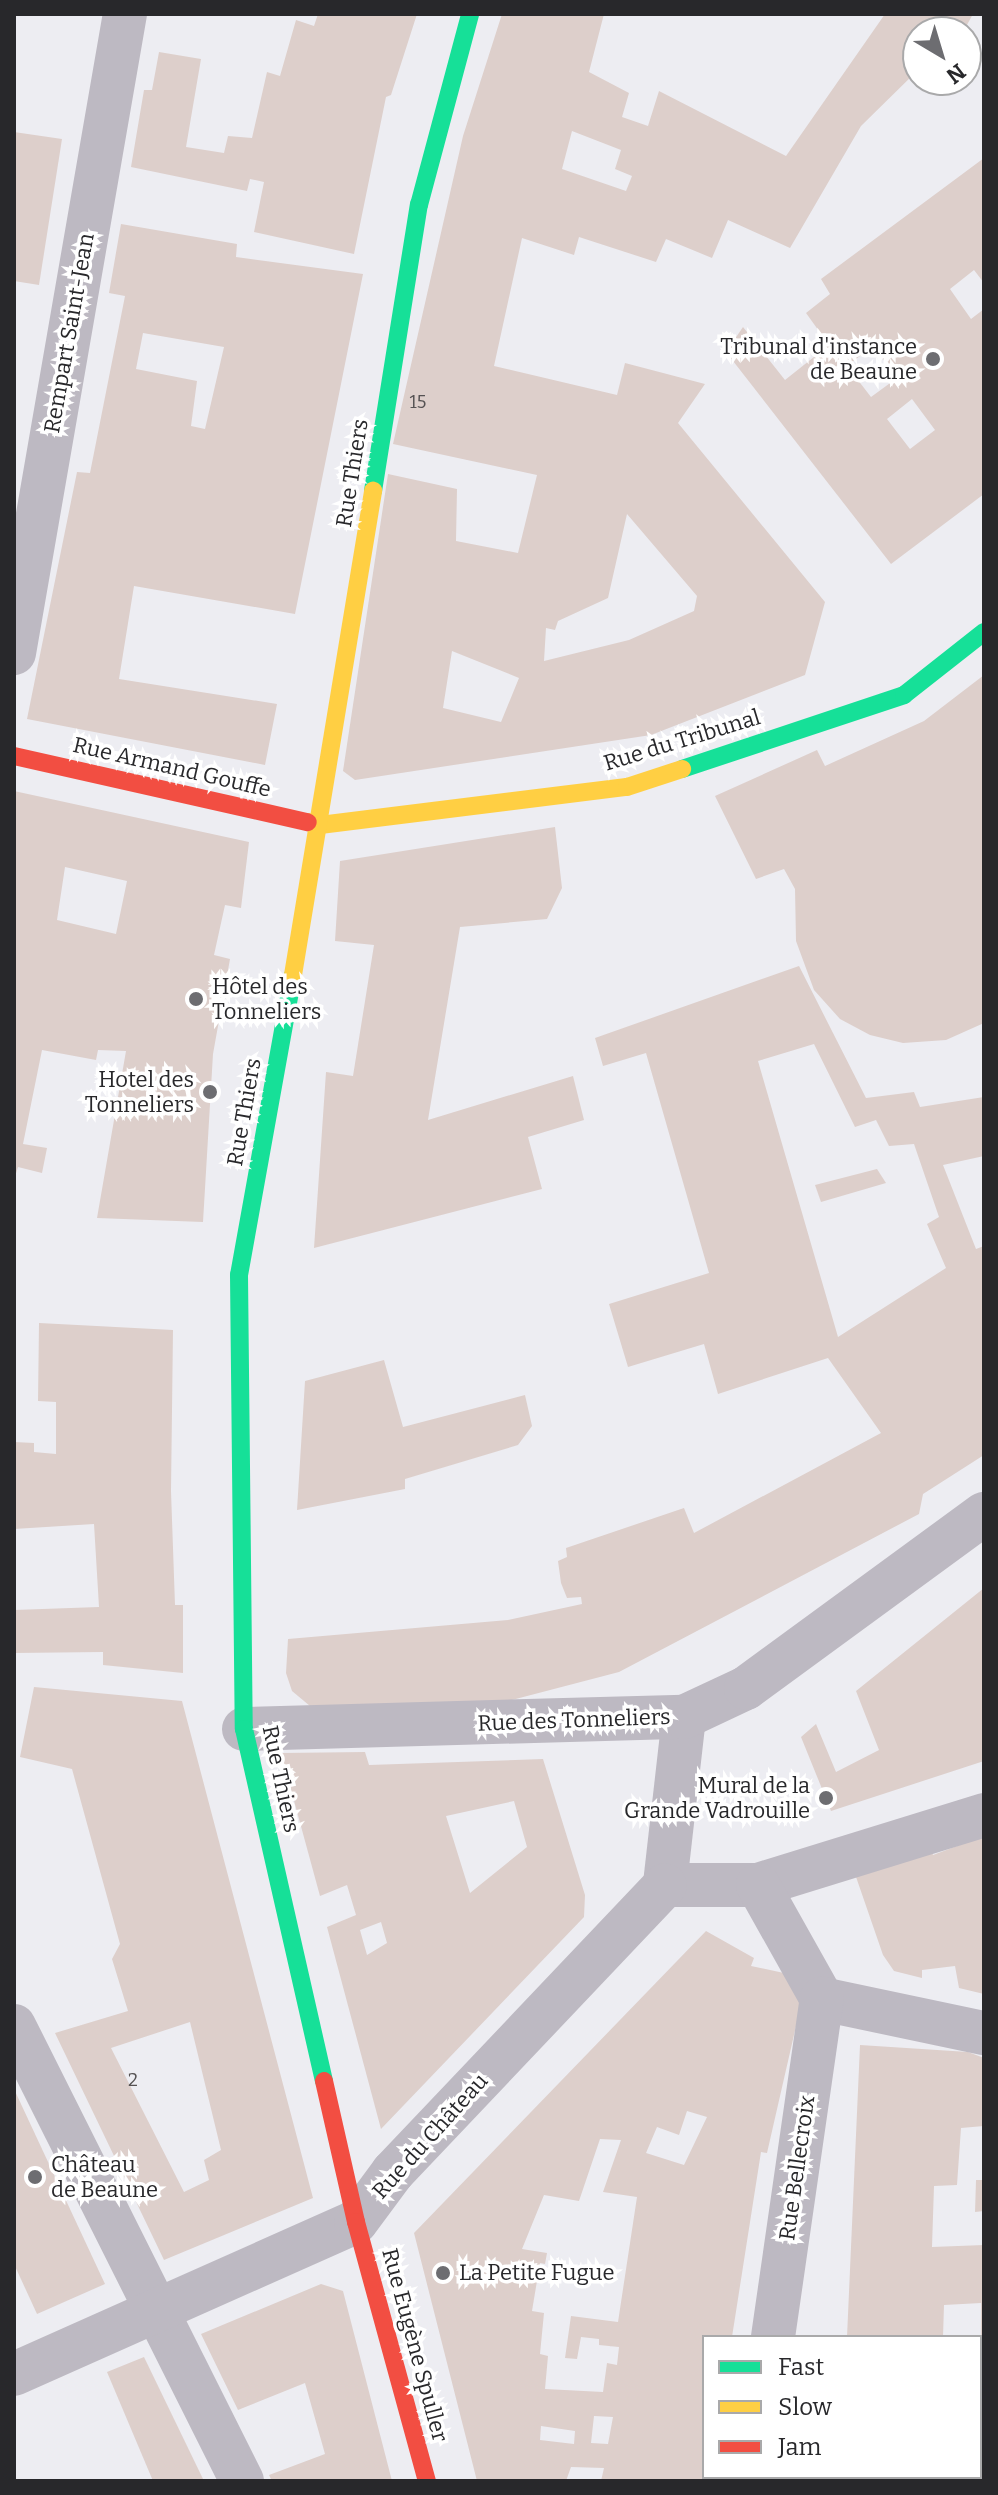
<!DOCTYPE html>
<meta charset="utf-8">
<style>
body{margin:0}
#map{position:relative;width:998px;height:2495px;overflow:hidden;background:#ededf2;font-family:Bitter,serif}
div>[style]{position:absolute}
.building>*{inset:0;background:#ddcfcb}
.street>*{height:44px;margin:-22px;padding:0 22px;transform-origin:22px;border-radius:22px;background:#bdb9c2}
.fast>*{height:18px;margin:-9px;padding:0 9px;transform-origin:9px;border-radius:9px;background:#16e098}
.slow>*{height:18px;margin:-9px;padding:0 9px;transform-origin:9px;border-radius:9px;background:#ffcf43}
.jam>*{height:18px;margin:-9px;padding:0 9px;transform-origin:9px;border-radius:9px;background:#f24e42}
.dots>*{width:22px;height:22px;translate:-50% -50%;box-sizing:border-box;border:4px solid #fff;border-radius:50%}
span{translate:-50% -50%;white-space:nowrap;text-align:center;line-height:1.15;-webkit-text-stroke:7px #fff;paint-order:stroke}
.number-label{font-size:18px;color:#555253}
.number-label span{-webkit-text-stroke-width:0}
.street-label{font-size:22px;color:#28282b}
.poi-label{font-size:22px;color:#28282b}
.right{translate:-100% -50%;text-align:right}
.left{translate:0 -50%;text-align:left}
.frame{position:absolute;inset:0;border:16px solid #28282b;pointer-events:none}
.legend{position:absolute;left:702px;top:2335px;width:280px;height:144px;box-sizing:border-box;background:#fff;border:2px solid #a9a9aa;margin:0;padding:10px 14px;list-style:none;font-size:24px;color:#28282b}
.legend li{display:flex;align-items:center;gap:16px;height:40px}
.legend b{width:40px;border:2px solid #a9a9aa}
.north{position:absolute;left:902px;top:16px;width:80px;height:80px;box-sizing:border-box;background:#fff;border:2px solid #a9a9aa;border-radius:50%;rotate:142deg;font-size:22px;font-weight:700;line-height:32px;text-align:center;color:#28282b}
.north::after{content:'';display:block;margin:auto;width:28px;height:36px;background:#6d6d71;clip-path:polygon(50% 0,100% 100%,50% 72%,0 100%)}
</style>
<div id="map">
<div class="building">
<i style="clip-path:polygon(318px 14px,417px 14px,391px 95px,386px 97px,354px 254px,254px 232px,264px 182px,250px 179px,247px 191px,131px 167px,144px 90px,152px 90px,159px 52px,201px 59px,186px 147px,224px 153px,228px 136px,252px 138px,267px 72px,280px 76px,296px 20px,314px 26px)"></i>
<i style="clip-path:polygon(evenodd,502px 14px,604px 14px,589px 72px,629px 93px,622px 117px,648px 126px,659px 91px,786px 156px,885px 14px,973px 14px,963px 32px,918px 32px,918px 70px,861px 126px,790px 248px,728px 220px,712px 258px,666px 239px,656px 262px,579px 237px,574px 255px,522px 238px,494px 366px,617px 395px,625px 363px,705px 384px,678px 423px,825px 602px,805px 675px,651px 735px,355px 780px,343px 771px,388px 474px,457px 489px,456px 541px,518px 553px,537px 475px,393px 444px,463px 136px,502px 14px,572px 131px,621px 150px,615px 169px,632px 176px,626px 191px,562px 169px,572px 131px,502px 14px,627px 514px,697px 596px,694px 611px,629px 640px,544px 661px,546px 628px,555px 630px,558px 621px,608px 598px,627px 514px,502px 14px,452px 651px,519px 678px,501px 722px,443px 708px,452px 651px)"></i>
<i style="clip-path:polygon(14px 132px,62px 139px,39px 285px,14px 281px)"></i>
<i style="clip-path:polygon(evenodd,984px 158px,984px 283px,974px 270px,950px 289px,971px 319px,984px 309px,984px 494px,891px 564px,726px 352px,743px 327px,785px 380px,829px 345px,806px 313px,830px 294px,821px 279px,984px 158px,873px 346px,897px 378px,871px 397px,847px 366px,873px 346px,984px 158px,912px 399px,935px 430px,910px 449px,887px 419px,912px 399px)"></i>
<i style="clip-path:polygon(evenodd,121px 224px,237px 244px,236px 257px,363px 274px,295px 614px,134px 586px,119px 679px,277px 704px,265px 765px,27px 719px,77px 472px,90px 473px,125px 296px,109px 293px,121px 224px,143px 333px,224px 347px,205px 429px,191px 426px,197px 381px,136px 369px,143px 333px)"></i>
<i style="clip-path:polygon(984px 675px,984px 1023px,946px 1040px,903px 1043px,870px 1035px,840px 1019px,814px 990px,796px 941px,795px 889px,784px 869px,756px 879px,715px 796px,817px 750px,825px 766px,924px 721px)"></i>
<i style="clip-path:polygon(evenodd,14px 791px,249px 842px,241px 908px,225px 905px,214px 955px,230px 959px,213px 1054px,203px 1222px,97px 1218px,126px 1051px,98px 1050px,96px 1060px,42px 1050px,23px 1144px,47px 1148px,42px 1173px,18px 1167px,14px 1180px,14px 791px,65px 867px,127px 881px,116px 934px,57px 920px,65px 867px)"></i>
<i style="clip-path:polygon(555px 827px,562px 888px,547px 919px,460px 927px,428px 1120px,573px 1076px,584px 1120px,528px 1137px,542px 1189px,314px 1248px,326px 1072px,353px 1076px,374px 945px,335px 941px,340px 861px)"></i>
<i style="clip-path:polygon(evenodd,799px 966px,866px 1098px,914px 1092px,920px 1107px,984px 1097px,984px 1156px,943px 1165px,976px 1249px,984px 1246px,984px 1455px,923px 1494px,919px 1514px,619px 1672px,508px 1701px,310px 1706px,292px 1691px,286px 1673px,288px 1639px,508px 1620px,582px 1604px,581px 1597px,567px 1598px,561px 1583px,558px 1561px,567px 1557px,566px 1548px,684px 1508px,694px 1533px,881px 1433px,828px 1358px,718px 1394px,704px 1344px,628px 1367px,609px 1304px,709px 1273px,646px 1053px,603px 1066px,595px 1038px,799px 966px,814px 1044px,855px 1127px,876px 1120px,889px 1146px,914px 1144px,939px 1217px,927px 1224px,946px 1268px,838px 1337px,758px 1061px,814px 1044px)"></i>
<i style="clip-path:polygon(877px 1169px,886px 1183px,821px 1202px,815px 1185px)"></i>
<i style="clip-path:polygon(39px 1323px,173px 1330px,171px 1491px,175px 1605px,183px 1605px,183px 1673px,103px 1665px,103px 1652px,14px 1653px,14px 1610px,99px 1607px,94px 1524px,14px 1529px,14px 1442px,34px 1443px,34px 1452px,56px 1454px,56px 1402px,38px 1401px)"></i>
<i style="clip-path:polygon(384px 1360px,403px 1427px,525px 1395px,532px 1426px,518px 1445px,405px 1479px,405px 1489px,297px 1510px,305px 1381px)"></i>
<i style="clip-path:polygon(984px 1588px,984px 1761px,831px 1811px,801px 1737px,816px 1724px,836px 1772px,879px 1750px,856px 1691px)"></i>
<i style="clip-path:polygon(evenodd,34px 1687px,182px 1701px,313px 2198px,164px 2260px,55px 2033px,128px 2011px,112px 1959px,120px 1944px,72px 1769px,20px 1757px,34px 1687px,190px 2022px,221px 2150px,204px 2160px,209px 2180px,184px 2192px,111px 2048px,190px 2022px)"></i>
<i style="clip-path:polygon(evenodd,365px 1752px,369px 1765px,543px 1759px,585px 1895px,584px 1917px,381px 2129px,327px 1927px,356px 1915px,347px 1885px,320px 1896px,281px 1753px,365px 1752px,514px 1801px,527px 1847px,470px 1893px,446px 1816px,514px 1801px,365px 1752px,381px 1922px,387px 1943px,367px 1955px,360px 1930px,381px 1922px)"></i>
<i style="clip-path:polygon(984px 1836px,984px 1994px,959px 1988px,955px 1966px,922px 1970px,922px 1978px,894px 1971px,883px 1955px,855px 1874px,930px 1845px,933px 1855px)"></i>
<i style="clip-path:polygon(evenodd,706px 1931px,754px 1958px,751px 1966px,807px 1978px,767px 2153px,761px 2152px,732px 2337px,704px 2337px,704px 2477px,708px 2481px,601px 2481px,604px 2468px,571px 2467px,566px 2481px,477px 2481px,414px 2233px,706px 1931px,687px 2111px,707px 2117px,684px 2165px,646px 2153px,657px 2127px,679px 2135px,687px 2111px,706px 1931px,600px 2139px,621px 2140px,603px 2192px,637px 2197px,618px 2322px,571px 2316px,565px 2358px,577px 2359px,581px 2337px,599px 2339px,599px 2345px,619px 2347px,617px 2365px,607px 2363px,603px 2392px,545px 2389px,548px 2356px,540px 2354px,544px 2313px,532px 2311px,540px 2263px,545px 2264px,547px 2253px,522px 2249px,544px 2195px,579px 2201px,600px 2139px,706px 1931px,594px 2416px,613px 2417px,608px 2444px,591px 2443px,594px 2416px,706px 1931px,541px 2426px,575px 2431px,574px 2444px,540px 2440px,541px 2426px)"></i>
<i style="clip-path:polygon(860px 2045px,968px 2052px,984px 2058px,984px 2126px,961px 2128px,957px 2185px,934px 2186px,932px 2247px,984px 2245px,984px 2481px,974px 2481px,980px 2477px,981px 2303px,944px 2305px,943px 2337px,847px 2337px)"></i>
<i style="clip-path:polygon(14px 2089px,105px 2284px,37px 2314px,14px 2264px)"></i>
<i style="clip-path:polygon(976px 2180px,984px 2180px,984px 2211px,975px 2212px)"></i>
<i style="clip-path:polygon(321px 2284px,343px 2291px,392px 2481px,272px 2481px,269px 2475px,325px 2454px,305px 2383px,238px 2410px,201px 2334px)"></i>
<i style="clip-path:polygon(144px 2357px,204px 2481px,153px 2481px,107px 2372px)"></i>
<i style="clip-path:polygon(847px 2477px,942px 2477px,847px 2481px)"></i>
</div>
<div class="street">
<i style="left:14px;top:653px;width:649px;rotate:-80.15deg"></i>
<i style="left:684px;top:1717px;width:169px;rotate:96.5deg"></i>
<i style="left:665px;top:1885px;width:93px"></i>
<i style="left:758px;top:1885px;width:237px;rotate:-17.2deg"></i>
<i style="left:244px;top:1729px;width:440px;rotate:-1.6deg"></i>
<i style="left:684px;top:1717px;width:68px;rotate:-25.1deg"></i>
<i style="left:746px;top:1688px;width:295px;rotate:-36.2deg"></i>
<i style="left:758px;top:1885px;width:131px;rotate:60.7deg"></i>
<i style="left:822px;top:1999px;width:166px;rotate:11.9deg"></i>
<i style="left:14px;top:2026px;width:509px;rotate:63.38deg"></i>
<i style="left:773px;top:2337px;width:342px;rotate:-81.8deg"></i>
<i style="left:14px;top:2374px;width:374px;rotate:-24deg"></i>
<i style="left:356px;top:2222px;width:62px;rotate:-53.5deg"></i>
<i style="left:393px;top:2172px;width:395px;rotate:-46.5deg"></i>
<i style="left:752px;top:2481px;width:4px;rotate:-76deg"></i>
</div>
<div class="fast">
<i style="left:373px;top:491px;width:290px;rotate:-80.9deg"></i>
<i style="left:419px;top:205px;width:198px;rotate:-75deg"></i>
<i style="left:682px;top:769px;width:234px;rotate:-18.4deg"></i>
<i style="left:904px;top:695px;width:102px;rotate:-38.2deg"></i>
<i style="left:293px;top:975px;width:305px;rotate:100.2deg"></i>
<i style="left:239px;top:1275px;width:454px;rotate:89.4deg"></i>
<i style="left:244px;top:1729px;width:361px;rotate:77.2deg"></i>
</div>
<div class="slow">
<i style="left:308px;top:822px;width:12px;rotate:14deg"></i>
<i style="left:320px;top:825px;width:309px;rotate:-7.1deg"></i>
<i style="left:627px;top:787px;width:58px;rotate:-18.1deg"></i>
<i style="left:293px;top:975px;width:491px;rotate:-80.6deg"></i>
</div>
<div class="jam">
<i style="left:14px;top:756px;width:301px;rotate:12.7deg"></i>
<i style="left:324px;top:2081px;width:145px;rotate:77.2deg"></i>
<i style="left:356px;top:2222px;width:269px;rotate:74.7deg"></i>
</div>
<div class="dots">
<i style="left:933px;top:359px;background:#6d6d71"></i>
<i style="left:196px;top:999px;background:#6d6d71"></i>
<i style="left:210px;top:1092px;background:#6d6d71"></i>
<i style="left:826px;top:1798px;background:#6d6d71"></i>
<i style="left:35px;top:2177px;background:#6d6d71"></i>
<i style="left:443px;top:2273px;background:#6d6d71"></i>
</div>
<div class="number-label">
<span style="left:418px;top:402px">15</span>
<span style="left:133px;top:2080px">2</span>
</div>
<div class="street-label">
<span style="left:69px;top:333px;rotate:-80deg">Rempart Saint-Jean</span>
<span style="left:352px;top:473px;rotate:-81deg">Rue Thiers</span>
<span style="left:682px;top:740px;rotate:-17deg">Rue du Tribunal</span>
<span style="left:172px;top:767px;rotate:13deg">Rue Armand Gouffe</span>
<span style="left:244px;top:1112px;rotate:-80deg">Rue Thiers</span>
<span style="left:574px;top:1720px;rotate:-2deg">Rue des Tonneliers</span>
<span style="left:281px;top:1779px;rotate:78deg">Rue Thiers</span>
<span style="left:430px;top:2136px;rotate:-48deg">Rue du Château</span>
<span style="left:797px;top:2168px;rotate:-82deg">Rue Bellecroix</span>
<span style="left:415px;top:2345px;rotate:75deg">Rue Eugène Spuller</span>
</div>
<div class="poi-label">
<span class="right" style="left:917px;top:359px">Tribunal d'instance<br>de Beaune</span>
<span class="left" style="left:212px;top:999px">Hôtel des<br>Tonneliers</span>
<span class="right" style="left:194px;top:1092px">Hotel des<br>Tonneliers</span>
<span class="right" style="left:810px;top:1798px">Mural de la<br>Grande Vadrouille</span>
<span class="left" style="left:51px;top:2177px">Château<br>de Beaune</span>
<span class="left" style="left:459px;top:2273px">La Petite Fugue</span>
</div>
<div class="frame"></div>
<ul class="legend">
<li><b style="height:10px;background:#16e098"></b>Fast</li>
<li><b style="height:10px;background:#ffcf43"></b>Slow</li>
<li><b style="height:10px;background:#f24e42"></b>Jam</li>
</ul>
<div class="north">N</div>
</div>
